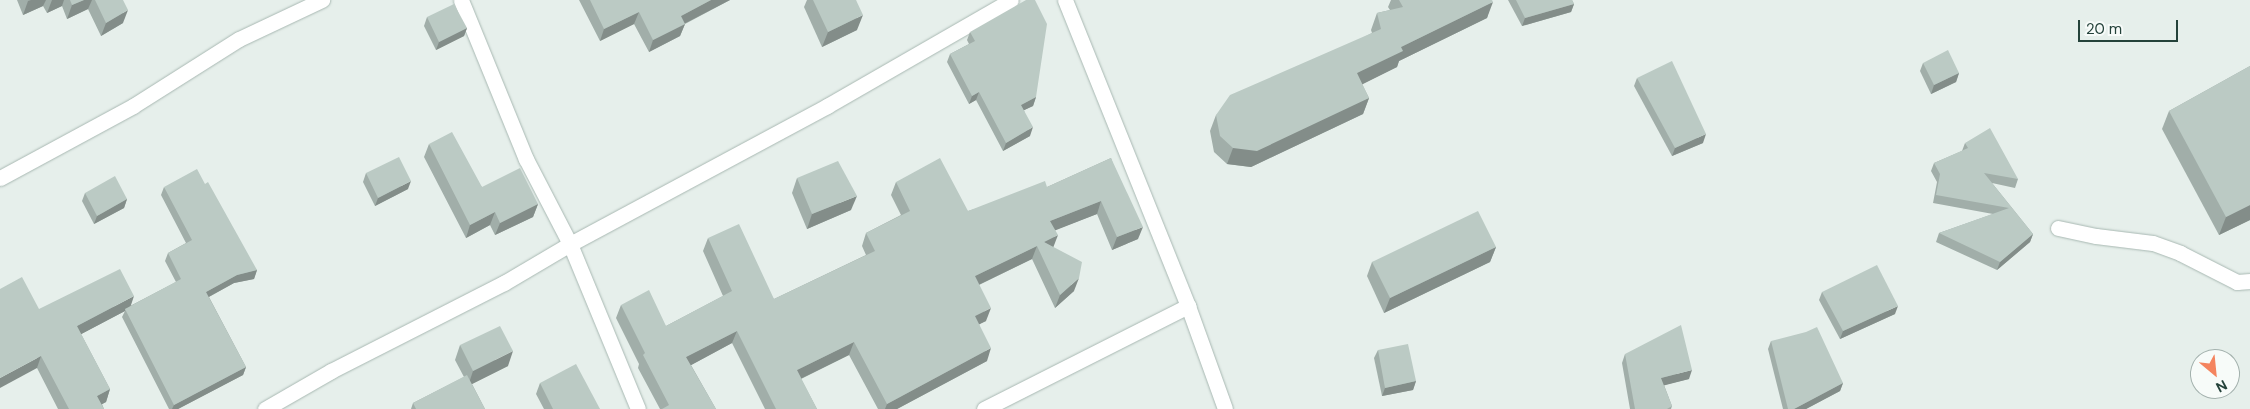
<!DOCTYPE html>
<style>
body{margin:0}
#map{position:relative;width:2250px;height:409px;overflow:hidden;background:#e6efeb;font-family:"DM Sans",sans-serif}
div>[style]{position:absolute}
.roads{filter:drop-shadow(0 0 1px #a8b8b2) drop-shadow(0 0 1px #a8b8b2)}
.minor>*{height:15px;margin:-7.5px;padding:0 7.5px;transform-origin:7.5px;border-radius:7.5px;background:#fff}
.wall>*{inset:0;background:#a1aea9}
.shaded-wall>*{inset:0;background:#838d89}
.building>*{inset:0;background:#bbcac4}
span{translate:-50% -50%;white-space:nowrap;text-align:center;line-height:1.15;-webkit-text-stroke:4px #f7fbf9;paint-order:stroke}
.north{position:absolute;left:2190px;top:349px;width:50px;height:50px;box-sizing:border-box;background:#f7fbf9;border:1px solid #a3b1ad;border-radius:50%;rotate:152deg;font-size:14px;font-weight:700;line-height:20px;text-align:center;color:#24423a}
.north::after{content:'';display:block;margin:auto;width:18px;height:22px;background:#f4845f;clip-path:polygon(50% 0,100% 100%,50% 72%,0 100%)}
.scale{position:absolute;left:2078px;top:20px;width:100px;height:22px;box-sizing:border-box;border:2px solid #24423a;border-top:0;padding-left:6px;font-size:15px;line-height:18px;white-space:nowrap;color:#24423a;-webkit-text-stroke:4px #f7fbf9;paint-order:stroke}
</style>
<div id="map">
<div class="roads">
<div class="minor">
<i style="left:461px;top:0;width:172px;rotate:67.8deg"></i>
<i style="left:526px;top:159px;width:96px;rotate:62.6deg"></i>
<i style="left:570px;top:244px;width:178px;rotate:67.6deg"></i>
<i style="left:1065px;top:0;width:330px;rotate:68.1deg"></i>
<i style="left:1188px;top:306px;width:109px;rotate:70.2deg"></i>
<i style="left:0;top:178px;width:151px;rotate:-28.4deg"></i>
<i style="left:133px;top:106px;width:125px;rotate:-32.3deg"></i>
<i style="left:239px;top:39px;width:92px;rotate:-25.2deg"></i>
<i style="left:2058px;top:228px;width:39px;rotate:12deg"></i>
<i style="left:2096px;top:236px;width:57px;rotate:7deg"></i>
<i style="left:2153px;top:243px;width:29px;rotate:20deg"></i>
<i style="left:2180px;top:253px;width:64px;rotate:27deg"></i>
<i style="left:2237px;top:282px;width:13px;rotate:-4deg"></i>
<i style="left:265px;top:409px;width:76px;rotate:-29.9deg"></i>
<i style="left:331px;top:371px;width:194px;rotate:-27deg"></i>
<i style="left:504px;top:283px;width:77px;rotate:-30.6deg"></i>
<i style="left:570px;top:244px;width:292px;rotate:-28.2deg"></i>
<i style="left:827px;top:106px;width:212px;rotate:-29.9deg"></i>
<i style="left:984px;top:409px;width:229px;rotate:-26.8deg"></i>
</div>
</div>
<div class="wall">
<i style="clip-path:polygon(17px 0,123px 0,123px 23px,101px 36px,88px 9px,67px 19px,62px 6px,47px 13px,43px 6px,23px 15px)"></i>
<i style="clip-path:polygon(579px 0,730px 0,685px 24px,680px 36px,649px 52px,634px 24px,600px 41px)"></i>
<i style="clip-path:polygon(807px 0,856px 0,857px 30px,822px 47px,804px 7px)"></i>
<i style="clip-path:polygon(1391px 0,1492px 0,1487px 18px,1399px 61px,1397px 67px,1362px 84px,1369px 98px,1363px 114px,1251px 167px,1227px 164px,1214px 152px,1210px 131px,1216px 115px,1372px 33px,1371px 30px,1377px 13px,1390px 10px,1388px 7px)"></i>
<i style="clip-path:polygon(1508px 0,1572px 0,1574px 4px,1571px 12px,1522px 26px)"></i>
<i style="clip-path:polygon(427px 17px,467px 28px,464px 36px,436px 50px,424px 26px)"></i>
<i style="clip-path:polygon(970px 32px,1036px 97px,1033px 106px,1024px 110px,1030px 136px,1003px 151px,976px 100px,969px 104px,947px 62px,950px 54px,969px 44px,967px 40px)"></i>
<i style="clip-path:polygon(1923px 63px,1959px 73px,1956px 82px,1931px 94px,1920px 71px)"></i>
<i style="clip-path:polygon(2250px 66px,2250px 220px,2219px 235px,2162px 129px,2169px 111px)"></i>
<i style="clip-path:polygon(1637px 78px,1703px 143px,1672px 156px,1634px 86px)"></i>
<i style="clip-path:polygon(1965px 143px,2018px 179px,2015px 188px,1992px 183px,2033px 234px,2030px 242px,1997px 270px,1936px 242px,1939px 233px,1993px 214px,1933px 203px,1937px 182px,1931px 171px,1934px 163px,1962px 151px)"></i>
<i style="clip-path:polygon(429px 144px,482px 187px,538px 204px,533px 217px,495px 235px,490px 225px,466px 238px,424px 157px)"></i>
<i style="clip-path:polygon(1111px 158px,1138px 239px,1112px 250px,1097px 214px,1055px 230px,1053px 247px,1074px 291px,1055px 308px,1032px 259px,979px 285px,986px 321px,979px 324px,987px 361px,897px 409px,878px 409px,849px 355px,801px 379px,817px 409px,765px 409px,732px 343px,691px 365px,716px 409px,660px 409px,638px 368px,639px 364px,616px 318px,621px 305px,666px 326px,723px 296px,703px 251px,708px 238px,774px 299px,866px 255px,862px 246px,866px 233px,901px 215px,891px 195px,896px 182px,968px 211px,1047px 187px)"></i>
<i style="clip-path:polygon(366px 173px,408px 189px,375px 206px,363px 182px)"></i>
<i style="clip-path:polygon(797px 178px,851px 210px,807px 229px,792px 193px)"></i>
<i style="clip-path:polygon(164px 187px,257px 270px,254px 279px,234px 283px,209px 297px,246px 367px,243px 375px,178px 409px,169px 409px,122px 317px,125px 311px,81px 334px,110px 389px,106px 402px,102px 404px,104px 409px,58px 409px,37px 368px,39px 309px,130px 306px,176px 282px,165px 261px,168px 253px,186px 243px,161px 195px)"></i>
<i style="clip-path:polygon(85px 193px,127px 199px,124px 208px,94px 224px,82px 201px)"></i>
<i style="clip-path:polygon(1496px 247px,1490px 262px,1384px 313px,1367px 276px,1372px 262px)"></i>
<i style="clip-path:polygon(1822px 292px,1895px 314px,1840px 339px,1819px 300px)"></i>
<i style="clip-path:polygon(1771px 341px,1843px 383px,1840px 391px,1806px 409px,1783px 409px,1768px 349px)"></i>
<i style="clip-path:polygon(460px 345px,508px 366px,472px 384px,485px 409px,411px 409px,413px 403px,464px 377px,455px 360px)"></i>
<i style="clip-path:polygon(1378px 350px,1416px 381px,1413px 390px,1382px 396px,1374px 358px)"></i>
<i style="clip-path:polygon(1625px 354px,1689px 379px,1664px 385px,1672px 406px,1671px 409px,1630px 409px,1622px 363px)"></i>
<i style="clip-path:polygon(540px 383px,600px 409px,544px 409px,536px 394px)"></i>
</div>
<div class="shaded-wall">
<i style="clip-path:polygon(31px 0,46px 0,43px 6px,23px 15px,28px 1px)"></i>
<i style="clip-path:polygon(52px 0,64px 0,62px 6px,47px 13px)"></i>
<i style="clip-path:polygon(84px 0,92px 0,88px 9px,67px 19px,72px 5px)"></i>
<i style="clip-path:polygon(711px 0,730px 0,676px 28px,681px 16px)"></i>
<i style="clip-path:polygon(1493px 2px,1487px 18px,1399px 61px,1397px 67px,1351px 90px,1357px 73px,1401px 47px)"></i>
<i style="clip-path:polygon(1574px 4px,1571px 12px,1522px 26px,1525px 18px)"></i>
<i style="clip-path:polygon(128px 10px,123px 23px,101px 36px,106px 23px)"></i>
<i style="clip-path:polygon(639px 12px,634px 24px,600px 41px,604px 29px)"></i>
<i style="clip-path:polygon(863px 15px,857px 30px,822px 47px,828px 32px)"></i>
<i style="clip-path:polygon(685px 24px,680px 36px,649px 52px,653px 40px)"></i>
<i style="clip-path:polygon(467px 28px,464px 36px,436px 50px,439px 42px)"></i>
<i style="clip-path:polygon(1959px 73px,1956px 82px,1931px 94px,1934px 85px)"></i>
<i style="clip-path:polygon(979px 92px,976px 100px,969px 104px,972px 96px)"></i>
<i style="clip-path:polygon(1036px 97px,1033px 106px,1018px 113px,1021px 105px)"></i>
<i style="clip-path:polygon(1369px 98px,1363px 114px,1251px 167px,1227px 164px,1233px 148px)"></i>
<i style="clip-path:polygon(1033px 127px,1030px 136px,1003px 151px,1006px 143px)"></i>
<i style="clip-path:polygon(1706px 134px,1703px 143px,1672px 156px,1675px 148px)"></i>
<i style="clip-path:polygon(411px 181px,408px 189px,375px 206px,378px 198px)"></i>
<i style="clip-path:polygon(857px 196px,851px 210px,807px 229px,812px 214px)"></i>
<i style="clip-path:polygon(127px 199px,124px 208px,94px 224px,97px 216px)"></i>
<i style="clip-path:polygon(1101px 201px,1097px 214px,1046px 234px,1050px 221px)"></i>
<i style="clip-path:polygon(538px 204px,533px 217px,495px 235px,500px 223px)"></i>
<i style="clip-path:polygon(2250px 205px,2250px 220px,2219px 235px,2226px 217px)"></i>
<i style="clip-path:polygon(495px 212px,490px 225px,466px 238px,470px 225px)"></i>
<i style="clip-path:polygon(1143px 227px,1138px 239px,1112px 250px,1117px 237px)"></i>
<i style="clip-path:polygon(2033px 234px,2030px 242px,1997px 270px,2000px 262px)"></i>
<i style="clip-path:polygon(1058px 235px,1053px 248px,1044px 242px)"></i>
<i style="clip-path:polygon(1037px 246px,1032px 259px,970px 289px,975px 276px)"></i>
<i style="clip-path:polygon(1496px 247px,1490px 262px,1384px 313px,1390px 298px)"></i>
<i style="clip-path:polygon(257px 270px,254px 279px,234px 283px,203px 300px,206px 292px,237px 275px)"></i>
<i style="clip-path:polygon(1079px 278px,1074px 291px,1055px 308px,1060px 295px)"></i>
<i style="clip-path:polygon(134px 296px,130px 308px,125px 309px,125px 311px,72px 339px,77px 326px)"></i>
<i style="clip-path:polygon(1898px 306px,1895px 314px,1840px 339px,1843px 331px)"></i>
<i style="clip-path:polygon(991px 308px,986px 321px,970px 329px,975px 316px)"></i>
<i style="clip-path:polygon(737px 331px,732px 343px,682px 370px,686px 357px)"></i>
<i style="clip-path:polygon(854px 342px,849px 355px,792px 383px,797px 370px)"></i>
<i style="clip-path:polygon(991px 348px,987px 361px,897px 409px,885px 409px,887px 404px)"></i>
<i style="clip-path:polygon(513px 351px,508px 366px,468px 386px,473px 371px)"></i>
<i style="clip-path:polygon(41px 356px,37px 368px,0 388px,0 378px)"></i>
<i style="clip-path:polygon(246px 367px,243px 375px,178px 409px,172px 409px,174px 405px)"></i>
<i style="clip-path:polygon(1692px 370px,1689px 379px,1658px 387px,1661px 378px)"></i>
<i style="clip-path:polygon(1416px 381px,1413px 390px,1382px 396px,1385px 388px)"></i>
<i style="clip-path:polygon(1843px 383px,1840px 391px,1806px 409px,1794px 409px)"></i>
<i style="clip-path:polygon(110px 389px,106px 402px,93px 409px,97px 396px)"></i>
</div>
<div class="building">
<i style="clip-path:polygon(70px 0,84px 0,72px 5px)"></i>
<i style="clip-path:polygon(95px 0,123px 0,128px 10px,106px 23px)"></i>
<i style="clip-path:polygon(590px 0,711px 0,681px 16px,685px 24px,653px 40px,639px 12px,604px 29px)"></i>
<i style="clip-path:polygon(813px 0,856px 0,863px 15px,828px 32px)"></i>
<i style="clip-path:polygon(1026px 0,1035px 0,1047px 24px,1036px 97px,1021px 105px,1033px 127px,1006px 143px,979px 92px,972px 96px,950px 54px,975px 41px,970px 32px)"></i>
<i style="clip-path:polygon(1399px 0,1492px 0,1493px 2px,1401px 47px,1403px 51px,1357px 73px,1369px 98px,1257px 151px,1233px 148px,1220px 136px,1216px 115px,1230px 95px,1381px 29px,1377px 13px,1403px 7px)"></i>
<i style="clip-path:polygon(1516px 0,1572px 0,1574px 4px,1525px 18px)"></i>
<i style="clip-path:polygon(454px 4px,467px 28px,439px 42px,427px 17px)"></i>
<i style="clip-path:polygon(1948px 50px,1959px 73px,1934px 85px,1923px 63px)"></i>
<i style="clip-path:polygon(1672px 61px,1706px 134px,1675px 148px,1637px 78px)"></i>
<i style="clip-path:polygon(2250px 66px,2250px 205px,2226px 217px,2169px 111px)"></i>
<i style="clip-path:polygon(1990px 128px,2018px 179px,1984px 173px,2033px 234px,2000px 262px,1939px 233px,2009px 208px,1936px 195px,1940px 174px,1934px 163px,1968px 148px,1965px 143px)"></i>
<i style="clip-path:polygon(452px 132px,482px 187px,520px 168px,538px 204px,500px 223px,495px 212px,470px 225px,429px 144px)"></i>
<i style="clip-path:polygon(399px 157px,411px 181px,378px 198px,366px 173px)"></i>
<i style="clip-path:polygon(940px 158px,968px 211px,1045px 181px,1047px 187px,1111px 158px,1143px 227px,1117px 237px,1101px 201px,1050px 221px,1058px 235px,1044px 242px,1082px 262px,1079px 278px,1060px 295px,1037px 246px,975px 276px,991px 308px,975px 316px,991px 348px,887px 404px,854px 342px,797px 370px,817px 409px,776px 409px,737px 331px,686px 357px,716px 409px,662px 409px,669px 405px,643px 355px,645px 353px,621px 305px,649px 290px,666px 326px,732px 291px,708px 238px,739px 224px,774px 299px,875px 251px,866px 233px,910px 211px,896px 182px)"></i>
<i style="clip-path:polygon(838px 161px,857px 196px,812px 214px,797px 178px)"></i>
<i style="clip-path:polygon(197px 169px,205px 184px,208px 182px,257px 270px,237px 275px,206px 292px,246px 367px,174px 405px,125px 309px,181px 279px,168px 253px,192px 240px,164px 187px)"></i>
<i style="clip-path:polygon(115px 176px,127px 199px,97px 216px,85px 193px)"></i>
<i style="clip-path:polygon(1478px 211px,1496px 247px,1390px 298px,1372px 262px)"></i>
<i style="clip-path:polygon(1877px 265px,1898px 306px,1843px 331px,1822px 292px)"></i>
<i style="clip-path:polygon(120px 269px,134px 296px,77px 326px,110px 389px,97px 396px,104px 409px,69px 409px,41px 356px,0 378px,0 289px,22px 277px,39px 309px)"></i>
<i style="clip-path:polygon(1681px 325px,1692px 370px,1661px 378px,1672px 406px,1667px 409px,1635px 409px,1625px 354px)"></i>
<i style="clip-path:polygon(500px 326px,513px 351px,473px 371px,460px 345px)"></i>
<i style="clip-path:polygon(1817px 327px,1843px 383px,1794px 409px,1788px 409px,1771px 341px,1806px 332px)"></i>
<i style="clip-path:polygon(1408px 344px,1416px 381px,1385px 388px,1378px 350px)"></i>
<i style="clip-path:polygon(576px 364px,600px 409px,553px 409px,540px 383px)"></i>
<i style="clip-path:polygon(467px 375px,485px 409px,416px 409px,413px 403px)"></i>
</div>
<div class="north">N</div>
<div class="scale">20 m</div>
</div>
